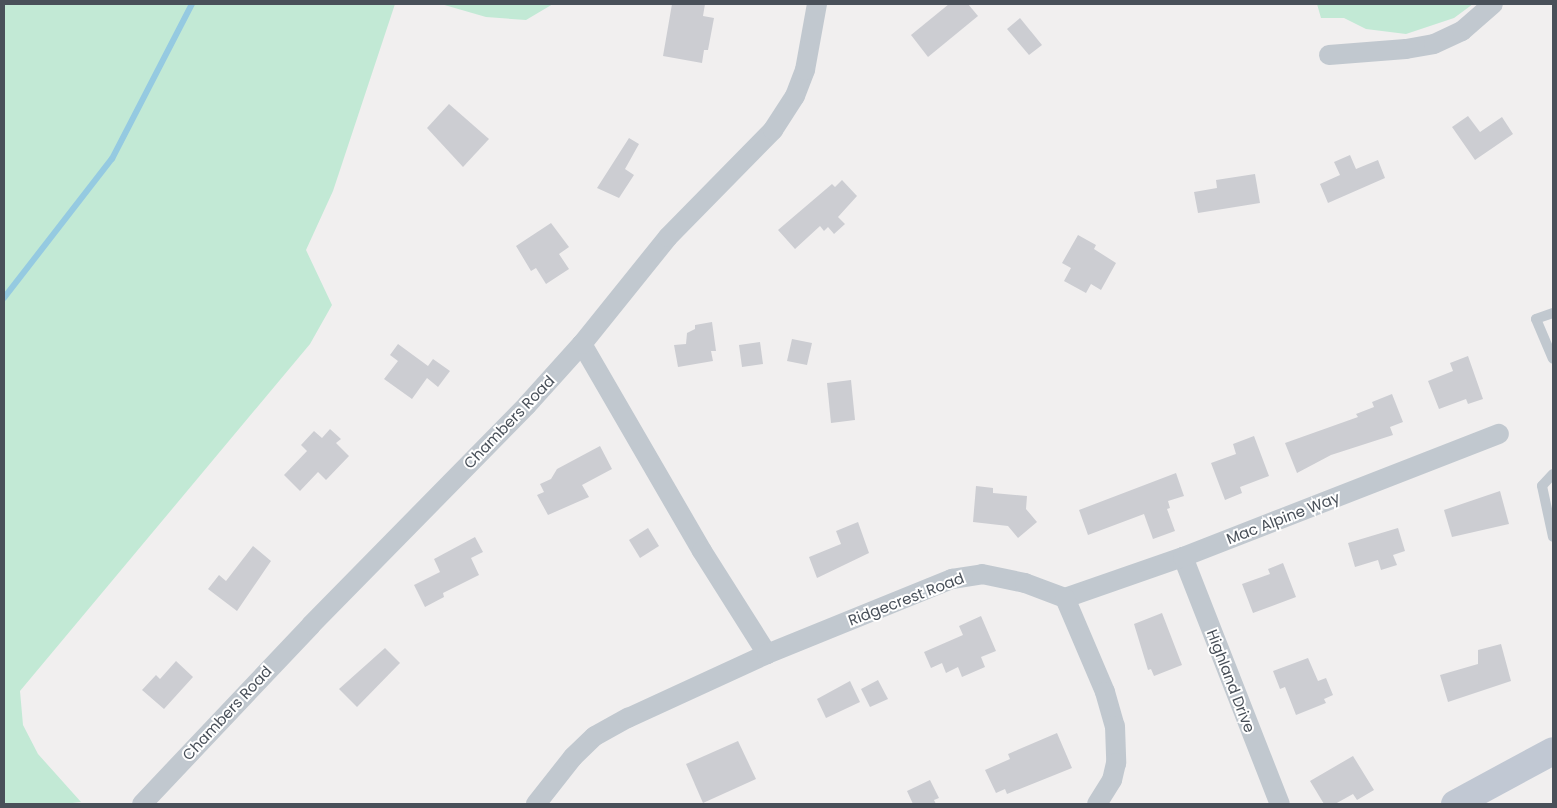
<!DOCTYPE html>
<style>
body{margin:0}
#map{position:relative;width:1557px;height:808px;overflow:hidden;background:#f1efef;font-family:Poppins,sans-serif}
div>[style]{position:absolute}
.green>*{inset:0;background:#c2e9d5}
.stream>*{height:5.5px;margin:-2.75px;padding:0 2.75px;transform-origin:2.75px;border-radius:2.75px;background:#95cae1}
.building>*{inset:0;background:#cccdd2}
.lane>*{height:10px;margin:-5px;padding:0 5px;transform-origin:5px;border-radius:5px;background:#c1c8cf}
.street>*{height:20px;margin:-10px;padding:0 10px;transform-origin:10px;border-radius:10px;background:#c1c8cf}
.secondary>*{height:28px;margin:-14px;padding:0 14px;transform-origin:14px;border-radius:14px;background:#c1c8d3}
span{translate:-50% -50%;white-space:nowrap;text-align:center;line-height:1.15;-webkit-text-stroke:4px #fff;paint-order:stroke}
.street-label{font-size:15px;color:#495059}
.frame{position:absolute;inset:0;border:5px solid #495059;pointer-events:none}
</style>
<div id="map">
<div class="green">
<i style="clip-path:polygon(4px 4px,395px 4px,333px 191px,306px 250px,332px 305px,310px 344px,20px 691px,23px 725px,38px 754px,81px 802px,64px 804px,4px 804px)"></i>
<i style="clip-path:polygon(441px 4px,553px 4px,526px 20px,486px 17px)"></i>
<i style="clip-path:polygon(1317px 4px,1473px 4px,1454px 18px,1406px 34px,1366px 29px,1344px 18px,1321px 18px)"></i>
</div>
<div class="stream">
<i style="left:4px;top:298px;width:176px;rotate:-52.2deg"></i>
<i style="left:112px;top:159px;width:174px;rotate:-62.7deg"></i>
</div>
<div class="building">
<i style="clip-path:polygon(672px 4px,705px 4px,703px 16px,714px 18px,708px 50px,704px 50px,702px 63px,663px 56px)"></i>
<i style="clip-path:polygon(949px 4px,968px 4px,978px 16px,928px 57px,911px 35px)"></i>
<i style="clip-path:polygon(1020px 18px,1042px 45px,1029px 55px,1007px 29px)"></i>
<i style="clip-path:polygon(449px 104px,489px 139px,463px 167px,427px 128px)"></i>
<i style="clip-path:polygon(1468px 116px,1480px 132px,1502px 117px,1513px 134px,1475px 160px,1452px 127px)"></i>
<i style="clip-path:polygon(629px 138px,639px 144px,625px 169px,634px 175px,619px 198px,597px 188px)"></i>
<i style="clip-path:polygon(1350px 155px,1356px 169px,1378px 160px,1385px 178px,1328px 203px,1320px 184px,1340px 175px,1334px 162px)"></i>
<i style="clip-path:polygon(1255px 174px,1260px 203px,1198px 213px,1194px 192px,1217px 188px,1216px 180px)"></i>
<i style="clip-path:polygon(842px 180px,857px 196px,838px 217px,845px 224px,834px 234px,828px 227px,824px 231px,820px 226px,795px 249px,778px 230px,832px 184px,835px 187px)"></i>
<i style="clip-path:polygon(551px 223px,569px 247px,559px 254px,569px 269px,546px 284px,536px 268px,531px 271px,516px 246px)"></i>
<i style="clip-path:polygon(1078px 235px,1096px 245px,1094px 249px,1116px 263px,1101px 290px,1091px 284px,1086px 293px,1064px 281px,1071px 268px,1062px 263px)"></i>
<i style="clip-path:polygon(712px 322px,716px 351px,711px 351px,713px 361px,678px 367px,674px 345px,686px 344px,687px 333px,695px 329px,695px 325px)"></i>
<i style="clip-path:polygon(792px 339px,812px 343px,807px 365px,787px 361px)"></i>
<i style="clip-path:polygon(760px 342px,763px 364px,742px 367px,739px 345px)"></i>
<i style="clip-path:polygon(398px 344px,428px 366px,433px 359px,450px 371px,438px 387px,427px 378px,412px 399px,384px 379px,398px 361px,390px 355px)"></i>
<i style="clip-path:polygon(1468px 356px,1483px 399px,1468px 404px,1466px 399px,1439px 409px,1428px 381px,1453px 371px,1450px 363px)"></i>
<i style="clip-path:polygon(851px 380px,855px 420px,831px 423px,827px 383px)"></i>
<i style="clip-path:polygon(1392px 394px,1403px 422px,1390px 427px,1393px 435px,1331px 455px,1297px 473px,1285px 443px,1358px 417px,1356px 414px,1374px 407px,1372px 402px)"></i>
<i style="clip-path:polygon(330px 429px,341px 439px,336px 443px,349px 456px,326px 480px,318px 472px,300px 491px,284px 475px,307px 451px,301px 445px,314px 431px,322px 438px)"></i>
<i style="clip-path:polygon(1254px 436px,1269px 476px,1240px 487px,1242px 493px,1225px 500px,1211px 463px,1236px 454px,1233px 444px)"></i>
<i style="clip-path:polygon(600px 446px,612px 469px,582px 485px,589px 497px,548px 515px,537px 495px,544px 492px,540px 484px,551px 479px,557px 469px)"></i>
<i style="clip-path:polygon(1176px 473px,1184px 496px,1168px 501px,1170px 508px,1167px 509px,1175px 531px,1153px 539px,1144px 514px,1088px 535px,1079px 510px)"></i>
<i style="clip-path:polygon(976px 486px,993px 488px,993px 493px,1027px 496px,1026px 509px,1037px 522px,1018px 538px,1008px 526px,973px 522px)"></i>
<i style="clip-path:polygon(1500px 491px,1509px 524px,1452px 537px,1444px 510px)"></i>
<i style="clip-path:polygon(858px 522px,869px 553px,817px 578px,809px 557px,841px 544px,836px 531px)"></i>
<i style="clip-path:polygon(648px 528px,659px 546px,640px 558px,629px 540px)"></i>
<i style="clip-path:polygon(1398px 528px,1405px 551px,1393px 555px,1397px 565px,1381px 570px,1378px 560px,1355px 567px,1348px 543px)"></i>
<i style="clip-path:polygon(475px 537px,483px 552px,471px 558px,479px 575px,443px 593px,444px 597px,425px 607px,414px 585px,440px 572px,434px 559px)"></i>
<i style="clip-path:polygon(253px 546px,271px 561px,237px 611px,208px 589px,219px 575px,226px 581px)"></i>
<i style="clip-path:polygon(1283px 563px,1296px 597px,1253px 613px,1242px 584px,1270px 574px,1268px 569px)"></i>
<i style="clip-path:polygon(1162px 613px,1182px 665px,1154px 676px,1151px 669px,1148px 670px,1134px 624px)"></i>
<i style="clip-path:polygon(981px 616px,996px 651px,981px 657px,985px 667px,962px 677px,958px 667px,946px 673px,942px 663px,931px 668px,924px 652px,963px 635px,959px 626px)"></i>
<i style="clip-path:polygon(1501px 644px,1511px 681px,1448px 702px,1440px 675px,1478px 664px,1478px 650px)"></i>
<i style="clip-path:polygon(385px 648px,400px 663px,357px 707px,339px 689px)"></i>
<i style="clip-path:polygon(1308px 658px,1318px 681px,1326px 678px,1333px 695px,1324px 699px,1326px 703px,1296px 715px,1285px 687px,1280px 689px,1273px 671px)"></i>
<i style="clip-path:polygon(176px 661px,193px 677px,164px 709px,142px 690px,156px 675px,160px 679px)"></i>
<i style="clip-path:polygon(878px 680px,888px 699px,870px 707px,861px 689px)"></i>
<i style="clip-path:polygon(850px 681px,860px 702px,826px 718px,817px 699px)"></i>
<i style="clip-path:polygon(1057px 733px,1072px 768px,1007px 794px,1005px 789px,996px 793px,985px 770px,1010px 759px,1008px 754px)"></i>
<i style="clip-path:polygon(738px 741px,756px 779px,703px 803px,686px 764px)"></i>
<i style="clip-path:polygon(1353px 756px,1374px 790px,1357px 800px,1353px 794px,1335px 804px,1324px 804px,1310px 781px)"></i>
<i style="clip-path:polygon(930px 780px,939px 798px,934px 800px,936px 804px,913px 804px,907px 791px)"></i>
</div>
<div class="lane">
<i style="left:1553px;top:313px;width:18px;rotate:161deg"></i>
<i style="left:1536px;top:319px;width:43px;rotate:67deg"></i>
<i style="left:1553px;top:474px;width:16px;rotate:133deg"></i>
<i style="left:1542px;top:486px;width:52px;rotate:77.8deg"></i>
</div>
<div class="street">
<i style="left:1329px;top:55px;width:77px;rotate:-4.5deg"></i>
<i style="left:1406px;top:49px;width:28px;rotate:-10deg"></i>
<i style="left:1434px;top:44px;width:31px;rotate:-25deg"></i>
<i style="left:1462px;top:31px;width:41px;rotate:-41.1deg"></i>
<i style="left:582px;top:344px;width:239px;rotate:59.9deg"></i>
<i style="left:702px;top:551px;width:122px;rotate:57.7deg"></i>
<i style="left:1183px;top:557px;width:265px;rotate:68.6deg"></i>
<i style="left:1065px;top:598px;width:125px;rotate:-19.2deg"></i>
<i style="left:1183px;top:557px;width:339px;rotate:-21.3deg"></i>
<i style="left:142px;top:804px;width:246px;rotate:-46.6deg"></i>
<i style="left:311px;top:625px;width:308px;rotate:-45.5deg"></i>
<i style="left:527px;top:405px;width:82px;rotate:-48deg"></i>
<i style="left:582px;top:344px;width:137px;rotate:-51.2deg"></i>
<i style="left:668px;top:237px;width:150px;rotate:-45.5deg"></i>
<i style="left:773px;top:130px;width:40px;rotate:-57.1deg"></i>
<i style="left:795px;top:96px;width:28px;rotate:-69deg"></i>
<i style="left:805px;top:70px;width:67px;rotate:-79.7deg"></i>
<i style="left:536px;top:804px;width:60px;rotate:-51.8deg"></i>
<i style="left:573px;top:757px;width:30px;rotate:-44deg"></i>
<i style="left:595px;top:736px;width:38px;rotate:-29deg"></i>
<i style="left:628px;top:718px;width:153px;rotate:-24.7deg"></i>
<i style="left:767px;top:654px;width:200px;rotate:-22.1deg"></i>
<i style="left:952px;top:579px;width:30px;rotate:-9deg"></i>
<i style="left:982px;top:574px;width:44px;rotate:11.8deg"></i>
<i style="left:1025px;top:583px;width:43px;rotate:20.6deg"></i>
<i style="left:1065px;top:598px;width:102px;rotate:66.9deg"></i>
<i style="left:1105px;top:692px;width:35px;rotate:74deg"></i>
<i style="left:1115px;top:726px;width:37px;rotate:88deg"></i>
<i style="left:1116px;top:763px;width:17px;rotate:103deg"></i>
<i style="left:1112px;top:780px;width:28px;rotate:122deg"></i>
</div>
<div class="secondary">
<i style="left:1455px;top:804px;width:111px;rotate:-28.4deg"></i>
</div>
<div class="street-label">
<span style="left:509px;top:422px;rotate:-46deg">Chambers Road</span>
<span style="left:1283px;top:518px;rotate:-21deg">Mac Alpine Way</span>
<span style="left:906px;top:599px;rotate:-21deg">Ridgecrest Road</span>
<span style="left:1231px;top:681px;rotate:69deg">Highland Drive</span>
<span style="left:227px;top:713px;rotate:-47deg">Chambers Road</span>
</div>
<div class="frame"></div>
</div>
